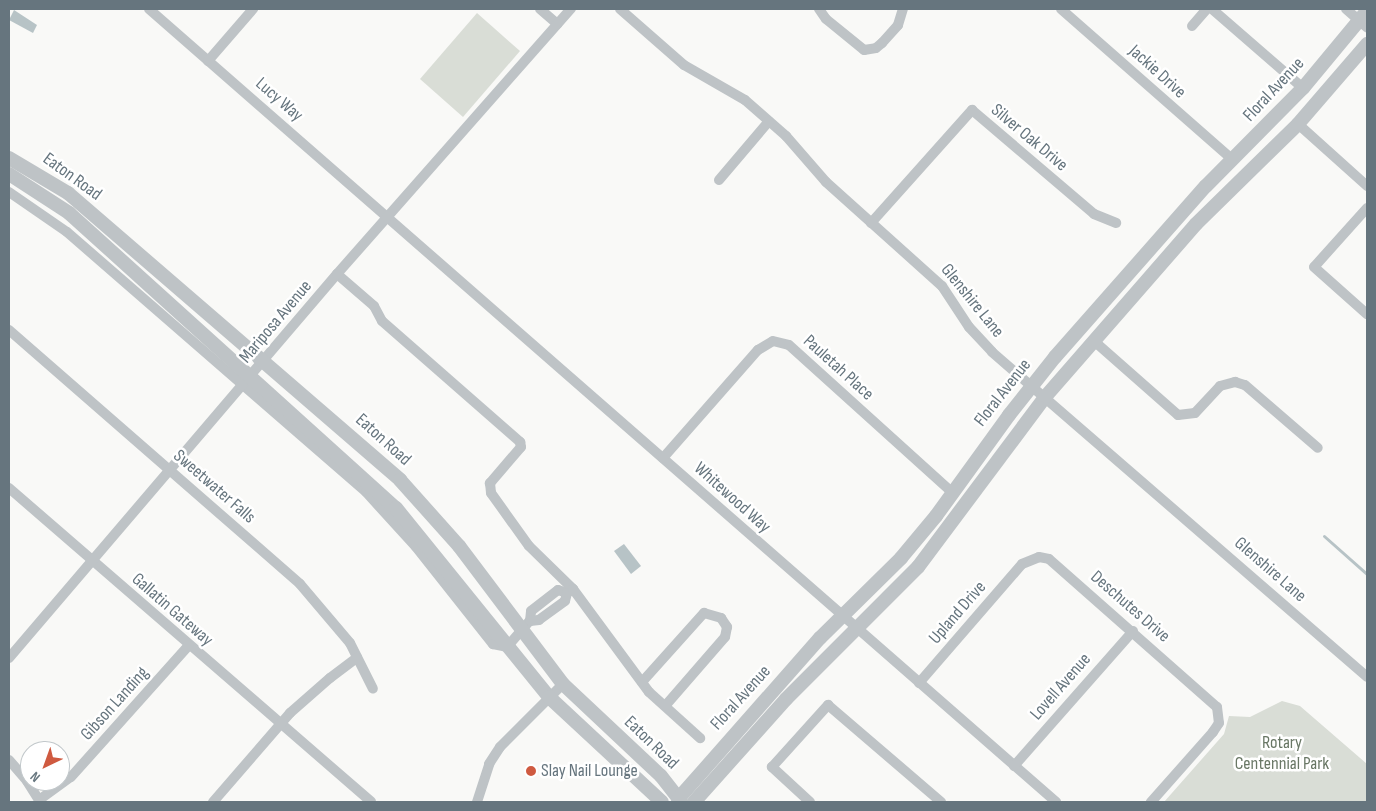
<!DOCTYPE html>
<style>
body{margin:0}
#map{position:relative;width:1376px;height:811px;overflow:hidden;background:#f9f9f7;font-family:"Sofia Sans Condensed",sans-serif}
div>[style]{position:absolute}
.green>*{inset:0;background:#d9ddd6}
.water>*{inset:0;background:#b7c3c6}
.stream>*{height:3px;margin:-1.5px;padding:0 1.5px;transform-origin:1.5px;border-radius:1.5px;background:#b7c3c6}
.minor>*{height:10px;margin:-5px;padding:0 5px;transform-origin:5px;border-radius:5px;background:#bec3c6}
.tertiary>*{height:14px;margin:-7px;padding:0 7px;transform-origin:7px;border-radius:7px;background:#bec3c6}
.dots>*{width:14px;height:14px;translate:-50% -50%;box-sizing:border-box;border:2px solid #fff;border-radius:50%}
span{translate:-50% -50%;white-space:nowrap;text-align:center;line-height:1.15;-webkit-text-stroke:5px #fff;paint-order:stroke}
.street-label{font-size:18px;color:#66757e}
.park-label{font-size:18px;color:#697765}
.poi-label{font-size:18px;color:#66757e}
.left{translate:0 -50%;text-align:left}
.frame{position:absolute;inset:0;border:10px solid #66757e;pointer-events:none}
.north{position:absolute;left:20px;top:741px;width:50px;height:50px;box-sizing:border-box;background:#fff;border:1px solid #c2c8cb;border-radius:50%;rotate:222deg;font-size:14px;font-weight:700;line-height:20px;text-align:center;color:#66757e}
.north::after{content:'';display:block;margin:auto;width:18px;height:22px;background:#cf5a40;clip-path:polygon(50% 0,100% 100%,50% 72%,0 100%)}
</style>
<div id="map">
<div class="green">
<i style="clip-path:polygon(477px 13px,520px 51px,463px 117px,420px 79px)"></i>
<i style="clip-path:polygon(1282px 701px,1300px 706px,1367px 764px,1367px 802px,1164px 802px,1224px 734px,1229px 716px,1250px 717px)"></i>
</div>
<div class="water">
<i style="clip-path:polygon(14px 10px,37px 25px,33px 33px,9px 20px)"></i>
<i style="clip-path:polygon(624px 544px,641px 566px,631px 574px,614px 551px)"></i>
</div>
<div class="stream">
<i style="left:1324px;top:536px;width:57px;rotate:41.5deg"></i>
</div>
<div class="minor">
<i style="left:149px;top:9px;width:1205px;rotate:41.16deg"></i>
<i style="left:540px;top:9px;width:23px;rotate:41deg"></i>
<i style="left:620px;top:9px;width:85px;rotate:41.2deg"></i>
<i style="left:684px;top:65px;width:70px;rotate:29.8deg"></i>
<i style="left:745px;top:100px;width:55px;rotate:41.3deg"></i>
<i style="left:786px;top:136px;width:61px;rotate:49deg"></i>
<i style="left:826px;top:182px;width:156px;rotate:41.9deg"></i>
<i style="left:942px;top:286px;width:49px;rotate:56.6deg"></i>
<i style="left:969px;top:327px;width:34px;rotate:47deg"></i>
<i style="left:992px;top:352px;width:496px;rotate:40.9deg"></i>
<i style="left:819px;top:9px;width:12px;rotate:55deg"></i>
<i style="left:826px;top:19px;width:49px;rotate:39.2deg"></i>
<i style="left:864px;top:50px;width:12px;rotate:-9deg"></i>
<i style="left:876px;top:48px;width:8px;rotate:-40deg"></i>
<i style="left:882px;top:43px;width:24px;rotate:-48deg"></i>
<i style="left:898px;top:25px;width:17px;rotate:-73deg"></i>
<i style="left:1061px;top:9px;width:227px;rotate:41.3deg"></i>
<i style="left:1212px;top:9px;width:121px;rotate:41deg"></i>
<i style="left:1346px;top:9px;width:28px;rotate:41deg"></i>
<i style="left:1192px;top:26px;width:23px;rotate:-49deg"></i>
<i style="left:208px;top:61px;width:69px;rotate:-49.1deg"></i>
<i style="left:1298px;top:124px;width:93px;rotate:41.9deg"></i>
<i style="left:719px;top:180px;width:77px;rotate:-49.7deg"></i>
<i style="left:9px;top:192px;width:70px;rotate:34.6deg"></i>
<i style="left:67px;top:232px;width:396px;rotate:41deg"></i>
<i style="left:366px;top:492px;width:74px;rotate:47.7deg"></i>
<i style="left:416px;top:547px;width:124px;rotate:51.6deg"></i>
<i style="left:493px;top:644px;width:14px;rotate:12deg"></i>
<i style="left:507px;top:647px;width:35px;rotate:-49deg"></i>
<i style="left:530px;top:621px;width:10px;rotate:-84deg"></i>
<i style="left:531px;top:611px;width:34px;rotate:-38deg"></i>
<i style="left:558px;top:590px;width:9px;rotate:18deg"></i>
<i style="left:1367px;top:208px;width:79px;rotate:131.9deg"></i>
<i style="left:1314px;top:267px;width:71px;rotate:41.6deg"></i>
<i style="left:871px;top:223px;width:152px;rotate:-48.2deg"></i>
<i style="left:972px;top:110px;width:160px;rotate:40.4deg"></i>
<i style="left:1094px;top:214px;width:24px;rotate:22deg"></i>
<i style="left:337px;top:274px;width:49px;rotate:40.9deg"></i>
<i style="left:374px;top:306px;width:17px;rotate:62deg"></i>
<i style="left:382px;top:321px;width:184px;rotate:41.2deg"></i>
<i style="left:520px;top:442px;width:5px;rotate:79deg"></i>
<i style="left:521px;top:447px;width:48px;rotate:130.7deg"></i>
<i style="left:490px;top:483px;width:10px;rotate:84deg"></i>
<i style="left:491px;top:493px;width:65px;rotate:54.4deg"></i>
<i style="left:529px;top:546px;width:62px;rotate:44.3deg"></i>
<i style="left:573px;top:589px;width:7px;rotate:146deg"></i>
<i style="left:567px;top:593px;width:8px;rotate:104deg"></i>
<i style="left:565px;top:601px;width:32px;rotate:144deg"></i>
<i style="left:539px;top:620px;width:9px;rotate:174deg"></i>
<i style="left:9px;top:330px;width:386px;rotate:41.1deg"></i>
<i style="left:300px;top:584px;width:77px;rotate:49.7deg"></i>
<i style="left:350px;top:643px;width:51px;rotate:63.4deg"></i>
<i style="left:1094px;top:341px;width:112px;rotate:41.4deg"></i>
<i style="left:1178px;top:415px;width:17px;rotate:-7deg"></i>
<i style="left:1195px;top:413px;width:37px;rotate:-47deg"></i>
<i style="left:1220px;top:386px;width:16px;rotate:-15deg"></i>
<i style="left:1235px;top:382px;width:10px;rotate:17deg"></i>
<i style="left:1245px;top:385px;width:96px;rotate:40.8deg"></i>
<i style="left:663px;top:458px;width:144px;rotate:-48.7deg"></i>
<i style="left:758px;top:350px;width:17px;rotate:-31deg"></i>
<i style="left:773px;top:341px;width:16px;rotate:14deg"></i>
<i style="left:789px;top:345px;width:221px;rotate:42.1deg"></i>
<i style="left:9px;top:488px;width:479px;rotate:40.9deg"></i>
<i style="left:573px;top:589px;width:128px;rotate:53.6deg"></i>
<i style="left:649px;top:692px;width:69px;rotate:42deg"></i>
<i style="left:9px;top:658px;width:505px;rotate:-49.5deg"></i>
<i style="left:337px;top:274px;width:354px;rotate:-48.6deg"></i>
<i style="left:642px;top:682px;width:93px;rotate:-48.1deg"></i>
<i style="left:704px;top:613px;width:18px;rotate:16deg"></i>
<i style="left:721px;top:618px;width:11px;rotate:56deg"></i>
<i style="left:727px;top:627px;width:10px;rotate:101deg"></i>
<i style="left:725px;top:637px;width:91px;rotate:131deg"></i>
<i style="left:919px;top:683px;width:157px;rotate:-49.1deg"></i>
<i style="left:1022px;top:564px;width:18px;rotate:-22deg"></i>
<i style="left:1039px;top:557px;width:10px;rotate:11deg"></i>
<i style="left:1049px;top:559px;width:224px;rotate:41.4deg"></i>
<i style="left:1217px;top:707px;width:16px;rotate:83deg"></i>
<i style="left:1219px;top:723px;width:11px;rotate:124deg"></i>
<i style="left:1213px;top:732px;width:94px;rotate:131.5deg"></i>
<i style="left:9px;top:760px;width:28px;rotate:49deg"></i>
<i style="left:27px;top:781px;width:25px;rotate:58deg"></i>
<i style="left:1014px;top:766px;width:180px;rotate:-48.6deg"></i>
<i style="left:39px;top:800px;width:39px;rotate:-36deg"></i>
<i style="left:71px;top:777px;width:176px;rotate:-48.2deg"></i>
<i style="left:213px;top:802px;width:118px;rotate:-49.1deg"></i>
<i style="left:290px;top:713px;width:53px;rotate:-41.2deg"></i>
<i style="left:330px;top:678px;width:34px;rotate:-37deg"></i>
<i style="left:477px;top:802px;width:40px;rotate:-72deg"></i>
<i style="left:489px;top:764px;width:20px;rotate:-57deg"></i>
<i style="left:500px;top:747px;width:89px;rotate:-45deg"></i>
<i style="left:810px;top:802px;width:52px;rotate:-137.4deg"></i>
<i style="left:772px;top:767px;width:84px;rotate:-47.9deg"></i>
<i style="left:828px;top:705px;width:149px;rotate:40.6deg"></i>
</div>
<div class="tertiary">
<i style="left:9px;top:158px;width:69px;rotate:30.7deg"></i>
<i style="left:68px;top:193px;width:439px;rotate:40.8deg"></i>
<i style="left:400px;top:480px;width:89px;rotate:48.2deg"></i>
<i style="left:459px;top:546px;width:173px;rotate:53deg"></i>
<i style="left:563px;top:684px;width:134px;rotate:43.2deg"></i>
<i style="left:661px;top:776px;width:33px;rotate:52deg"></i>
<i style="left:9px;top:174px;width:72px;rotate:33deg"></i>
<i style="left:69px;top:213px;width:440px;rotate:42.1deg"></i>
<i style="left:396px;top:508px;width:243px;rotate:51deg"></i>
<i style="left:549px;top:697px;width:154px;rotate:42.9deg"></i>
<i style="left:678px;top:799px;width:215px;rotate:-48.6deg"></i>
<i style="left:820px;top:638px;width:114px;rotate:-44.6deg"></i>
<i style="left:901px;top:558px;width:55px;rotate:-50.2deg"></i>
<i style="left:936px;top:516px;width:125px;rotate:-54.1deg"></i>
<i style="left:1009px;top:415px;width:74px;rotate:-51.6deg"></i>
<i style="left:1055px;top:357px;width:228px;rotate:-48.6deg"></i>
<i style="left:1206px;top:186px;width:138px;rotate:-45.3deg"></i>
<i style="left:1303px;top:88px;width:100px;rotate:-50.3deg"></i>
<i style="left:694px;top:802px;width:138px;rotate:-48.2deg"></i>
<i style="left:786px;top:699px;width:187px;rotate:-45deg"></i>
<i style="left:918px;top:567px;width:214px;rotate:-53.2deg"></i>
<i style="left:1046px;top:396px;width:228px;rotate:-48.9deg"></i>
<i style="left:1196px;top:224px;width:143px;rotate:-44.4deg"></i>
<i style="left:1298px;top:124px;width:106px;rotate:-49.2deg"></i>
</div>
<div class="dots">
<i style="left:531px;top:771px;background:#cf5a40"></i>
</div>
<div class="street-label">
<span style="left:1157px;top:72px;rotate:42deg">Jackie Drive</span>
<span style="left:1274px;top:90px;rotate:-47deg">Floral Avenue</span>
<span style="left:279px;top:100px;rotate:41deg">Lucy Way</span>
<span style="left:1029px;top:138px;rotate:40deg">Silver Oak Drive</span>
<span style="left:72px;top:177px;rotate:36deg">Eaton Road</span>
<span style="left:972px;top:301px;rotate:51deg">Glenshire Lane</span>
<span style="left:276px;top:322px;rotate:-50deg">Mariposa Avenue</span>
<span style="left:838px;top:368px;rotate:42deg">Pauletah Place</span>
<span style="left:1003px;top:393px;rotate:-52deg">Floral Avenue</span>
<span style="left:383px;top:440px;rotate:42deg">Eaton Road</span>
<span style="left:214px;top:487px;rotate:41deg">Sweetwater Falls</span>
<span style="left:732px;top:498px;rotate:42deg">Whitewood Way</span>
<span style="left:1270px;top:570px;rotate:41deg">Glenshire Lane</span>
<span style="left:1130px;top:607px;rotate:41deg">Deschutes Drive</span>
<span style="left:172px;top:610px;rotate:41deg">Gallatin Gateway</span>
<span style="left:958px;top:613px;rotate:-49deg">Upland Drive</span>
<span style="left:1061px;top:687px;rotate:-49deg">Lovell Avenue</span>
<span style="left:741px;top:698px;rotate:-48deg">Floral Avenue</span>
<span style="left:115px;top:704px;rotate:-48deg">Gibson Landing</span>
<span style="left:651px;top:743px;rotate:44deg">Eaton Road</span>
</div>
<div class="park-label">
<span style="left:1282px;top:754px">Rotary<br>Centennial Park</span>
</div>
<div class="poi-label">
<span class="left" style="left:541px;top:771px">Slay Nail Lounge</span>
</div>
<div class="frame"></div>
<div class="north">N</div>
</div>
